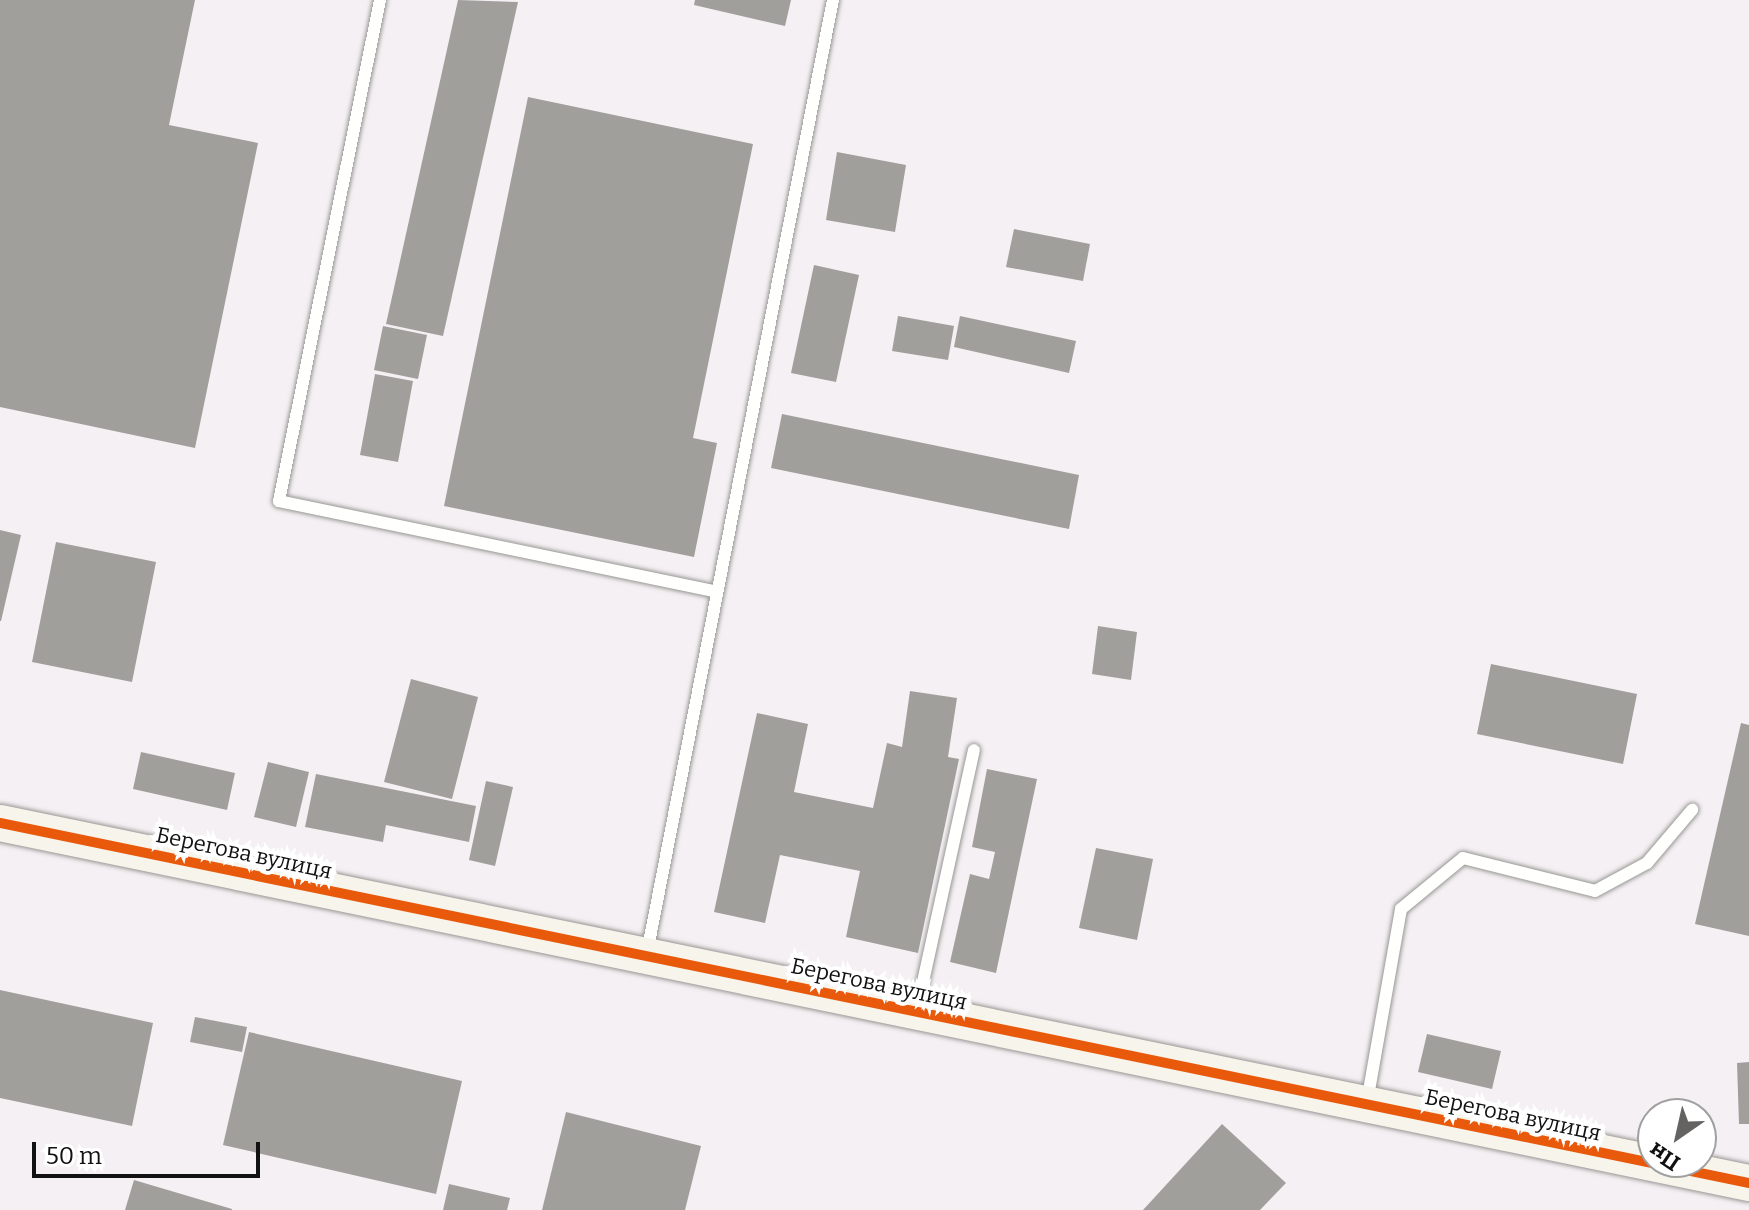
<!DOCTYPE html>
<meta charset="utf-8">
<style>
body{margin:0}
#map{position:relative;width:1749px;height:1210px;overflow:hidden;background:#fdfcf7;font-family:Bitter,serif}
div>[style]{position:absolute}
.industrial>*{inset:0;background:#f5f0f3}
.building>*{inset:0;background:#a19f9c}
.roads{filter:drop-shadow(0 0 2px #979795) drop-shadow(0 0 2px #979795)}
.lane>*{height:12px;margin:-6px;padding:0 6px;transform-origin:6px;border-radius:6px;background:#fffffe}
.secondary>*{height:36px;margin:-18px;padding:0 18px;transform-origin:18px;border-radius:18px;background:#f6f4eb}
.cycleway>*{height:10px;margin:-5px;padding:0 5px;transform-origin:5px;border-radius:5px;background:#e8590c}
span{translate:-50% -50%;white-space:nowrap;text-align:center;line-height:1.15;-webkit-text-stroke:8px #fff;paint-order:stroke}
.street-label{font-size:22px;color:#111}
.north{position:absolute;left:1637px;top:1098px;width:80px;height:80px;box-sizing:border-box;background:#fff;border:2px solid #a0a0a0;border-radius:50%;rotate:214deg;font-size:22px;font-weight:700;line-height:32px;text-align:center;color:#111}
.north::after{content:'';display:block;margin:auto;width:28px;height:36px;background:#646362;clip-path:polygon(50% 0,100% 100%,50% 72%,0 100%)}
.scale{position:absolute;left:32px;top:1142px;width:228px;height:36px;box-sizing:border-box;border:4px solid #111;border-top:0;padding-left:10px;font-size:24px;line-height:28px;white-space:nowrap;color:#111;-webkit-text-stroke:6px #fff;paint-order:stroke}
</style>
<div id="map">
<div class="industrial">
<i style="clip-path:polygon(evenodd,0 0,1749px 0,1749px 1210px,0 1210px,0 0,1653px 1114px,1701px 1114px,1701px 1162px,1653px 1162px,1653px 1114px)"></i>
</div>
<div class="building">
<i style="clip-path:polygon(0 0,195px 0,169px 125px,258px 143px,195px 448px,0 407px)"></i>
<i style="clip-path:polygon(458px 0,518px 2px,443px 336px,386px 324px)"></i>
<i style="clip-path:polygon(695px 0,791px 0,785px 26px,694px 5px)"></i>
<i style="clip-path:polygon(528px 97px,753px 144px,693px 438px,717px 443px,694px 557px,444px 506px)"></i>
<i style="clip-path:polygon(837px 152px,906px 165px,895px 232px,826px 220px)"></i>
<i style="clip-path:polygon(1014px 229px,1090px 244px,1083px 281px,1006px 267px)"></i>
<i style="clip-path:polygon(814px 265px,859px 275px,836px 382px,791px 373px)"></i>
<i style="clip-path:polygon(898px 316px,954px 326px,948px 360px,892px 351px)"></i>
<i style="clip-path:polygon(960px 316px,1076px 341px,1069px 373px,954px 347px)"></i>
<i style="clip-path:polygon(383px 326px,427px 335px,418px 379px,374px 370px)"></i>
<i style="clip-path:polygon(375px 374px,413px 381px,398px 462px,360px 455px)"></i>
<i style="clip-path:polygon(782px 414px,1079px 475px,1069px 529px,771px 468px)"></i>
<i style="clip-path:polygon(0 530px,21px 535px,1px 621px,0 621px)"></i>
<i style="clip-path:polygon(56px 542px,156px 562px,132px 682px,32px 662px)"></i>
<i style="clip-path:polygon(1098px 626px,1137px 632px,1131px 680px,1092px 674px)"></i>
<i style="clip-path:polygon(1491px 664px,1637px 694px,1623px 764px,1477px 734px)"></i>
<i style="clip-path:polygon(411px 679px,478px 697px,452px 799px,384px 782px)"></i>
<i style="clip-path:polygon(910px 691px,957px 698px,948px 757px,959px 759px,918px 953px,846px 937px,860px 871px,780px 855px,765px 923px,714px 912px,757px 713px,808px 724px,794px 792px,873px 808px,887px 743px,902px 747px)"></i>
<i style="clip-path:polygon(1741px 723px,1749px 725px,1749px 936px,1695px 924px)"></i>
<i style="clip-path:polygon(141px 752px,235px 773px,227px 810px,133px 789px)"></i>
<i style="clip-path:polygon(268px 762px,309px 772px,296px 827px,254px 817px)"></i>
<i style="clip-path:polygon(987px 769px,1037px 779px,996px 973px,950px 962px,970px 874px,989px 879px,995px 852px,972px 847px)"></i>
<i style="clip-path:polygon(316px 774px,476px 806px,469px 842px,386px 825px,383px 842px,305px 827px)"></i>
<i style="clip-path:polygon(486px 781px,513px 787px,495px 866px,469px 860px)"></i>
<i style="clip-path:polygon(1096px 848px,1153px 859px,1137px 940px,1079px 928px)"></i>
<i style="clip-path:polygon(0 990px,153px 1023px,132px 1126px,0 1098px)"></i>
<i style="clip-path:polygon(195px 1017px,247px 1027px,242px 1052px,190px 1042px)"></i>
<i style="clip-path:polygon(249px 1032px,462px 1081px,436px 1194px,223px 1145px)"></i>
<i style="clip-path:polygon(1427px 1034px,1501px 1051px,1492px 1089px,1418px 1072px)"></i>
<i style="clip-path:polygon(1749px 1062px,1749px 1124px,1739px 1124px,1737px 1063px)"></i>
<i style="clip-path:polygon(566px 1112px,701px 1146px,685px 1210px,542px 1210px)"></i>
<i style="clip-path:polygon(1222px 1124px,1286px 1183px,1260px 1210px,1143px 1210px)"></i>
<i style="clip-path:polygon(134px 1180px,232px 1209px,232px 1210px,125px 1210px)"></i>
<i style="clip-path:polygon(449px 1184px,510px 1198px,507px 1210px,443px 1210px)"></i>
</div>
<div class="roads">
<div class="lane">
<i style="left:380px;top:0;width:511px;rotate:101.4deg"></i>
<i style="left:279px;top:501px;width:447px;rotate:11.7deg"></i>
<i style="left:647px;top:953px;width:971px;rotate:-78.96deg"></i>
<i style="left:917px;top:1009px;width:265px;rotate:-77.6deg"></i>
<i style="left:1367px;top:1102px;width:196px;rotate:-80deg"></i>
<i style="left:1401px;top:909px;width:80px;rotate:-39.4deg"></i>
<i style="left:1463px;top:858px;width:136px;rotate:14deg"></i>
<i style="left:1595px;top:891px;width:59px;rotate:-28.3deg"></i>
<i style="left:1647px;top:863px;width:70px;rotate:-49.7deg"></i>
</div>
<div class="secondary">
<i style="left:0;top:823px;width:1786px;rotate:11.63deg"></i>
</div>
</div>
<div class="cycleway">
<i style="left:0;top:823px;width:1786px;rotate:11.63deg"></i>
</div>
<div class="street-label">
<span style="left:244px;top:853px;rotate:12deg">Берегова вулиця</span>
<span style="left:879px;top:984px;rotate:12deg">Берегова вулиця</span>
<span style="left:1513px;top:1115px;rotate:12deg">Берегова вулиця</span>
</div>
<div class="north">Пн</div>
<div class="scale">50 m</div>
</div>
